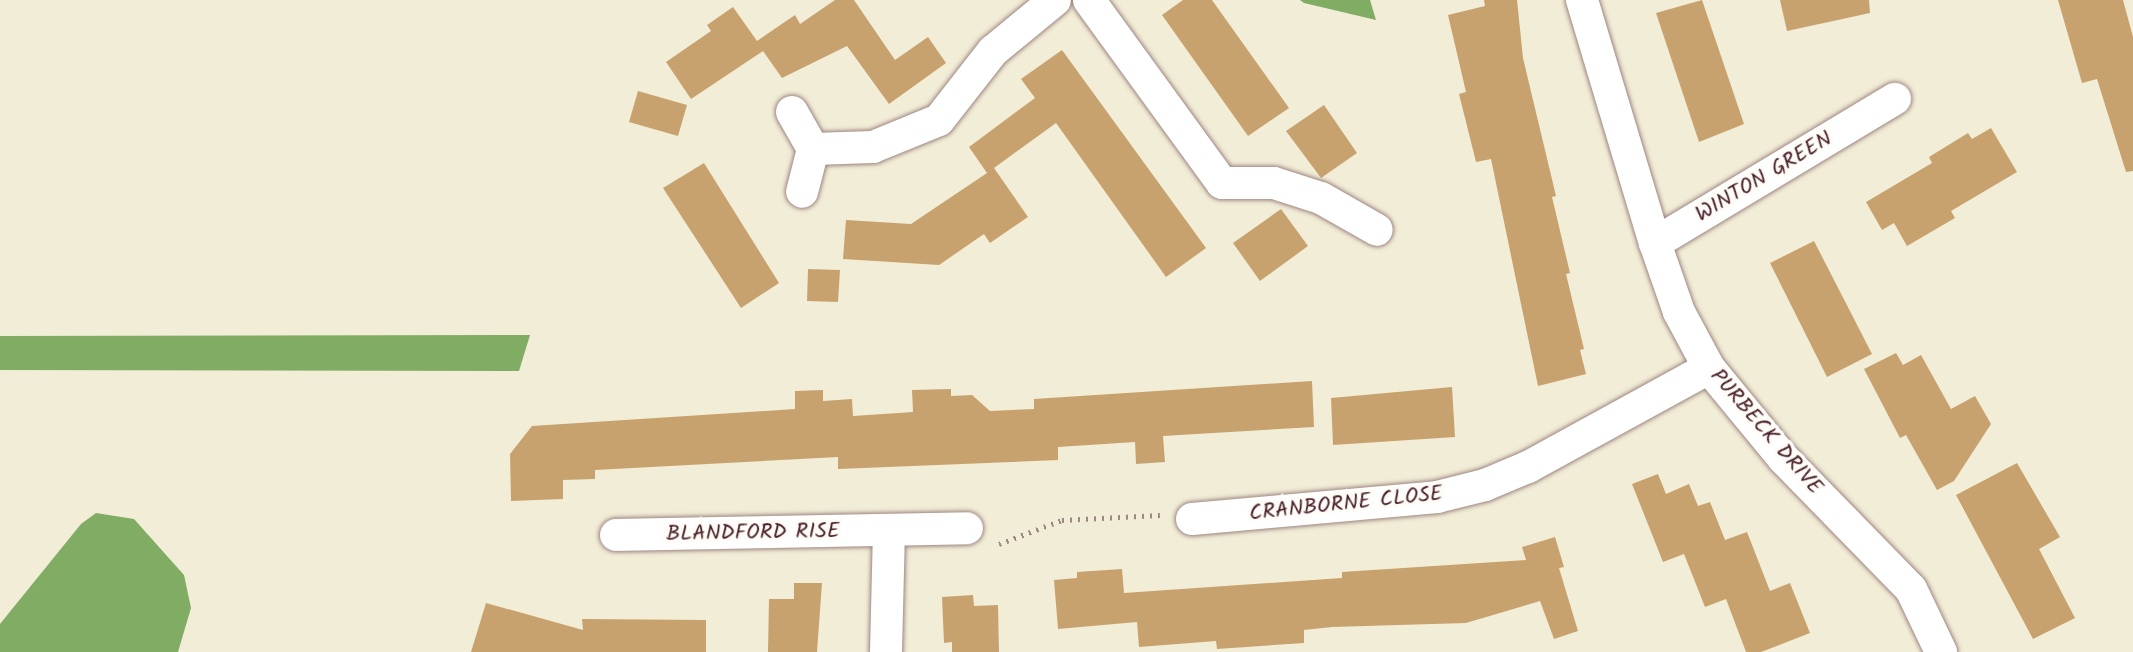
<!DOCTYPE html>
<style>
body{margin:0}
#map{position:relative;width:2133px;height:652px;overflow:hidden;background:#f2edd7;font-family:Kalam,sans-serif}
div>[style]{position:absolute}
.forest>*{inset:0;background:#80ac64}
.building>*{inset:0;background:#c8a26e}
.path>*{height:5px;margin-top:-2.5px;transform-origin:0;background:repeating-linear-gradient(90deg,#9e8681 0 2px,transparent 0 8px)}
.roads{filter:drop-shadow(0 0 2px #9e8681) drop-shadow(0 0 2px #9e8681)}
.minor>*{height:32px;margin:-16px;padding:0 16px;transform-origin:16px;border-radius:16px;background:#fff}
span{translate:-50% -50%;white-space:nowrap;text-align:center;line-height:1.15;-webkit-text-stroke:7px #fdfcf7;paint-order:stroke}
.street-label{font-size:22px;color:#4a1f2b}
</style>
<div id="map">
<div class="forest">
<i style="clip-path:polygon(1300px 0,1370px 0,1376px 20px,1304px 3px)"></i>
<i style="clip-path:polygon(530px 335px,519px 371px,0 370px,0 336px)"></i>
<i style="clip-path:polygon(96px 513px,134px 519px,184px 575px,191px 608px,178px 652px,0 652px,0 624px,81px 524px)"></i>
</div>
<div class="building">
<i style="clip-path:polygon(835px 0,854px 0,895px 60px,928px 37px,946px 63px,889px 104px,847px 46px,782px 78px,763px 51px,691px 99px,666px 62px,711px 31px,707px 25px,733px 7px,757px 41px,795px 15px,800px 24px)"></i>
<i style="clip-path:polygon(1183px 0,1212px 0,1289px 108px,1248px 136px,1162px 15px)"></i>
<i style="clip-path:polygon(1484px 0,1517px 0,1523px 58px,1556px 196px,1552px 197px,1570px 273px,1566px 274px,1584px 349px,1580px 350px,1586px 374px,1538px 386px,1491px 159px,1476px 162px,1459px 94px,1466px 92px,1448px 15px,1485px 6px)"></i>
<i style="clip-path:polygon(1702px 0,1744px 124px,1699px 142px,1656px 13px)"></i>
<i style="clip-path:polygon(1780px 0,1869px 0,1870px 13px,1787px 31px)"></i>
<i style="clip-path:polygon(2058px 0,2123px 0,2133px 37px,2133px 171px,2126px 172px,2097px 79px,2082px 83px)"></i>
<i style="clip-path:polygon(1062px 50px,1206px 248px,1166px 277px,1056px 123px,994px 168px,1028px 217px,990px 243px,984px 234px,939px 265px,843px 259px,846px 220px,911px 224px,987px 173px,969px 147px,1035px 98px,1021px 79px)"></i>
<i style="clip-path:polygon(638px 91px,687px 105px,678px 136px,629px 122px)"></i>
<i style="clip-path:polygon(1324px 105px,1357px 153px,1321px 178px,1286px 131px)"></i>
<i style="clip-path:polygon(1991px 128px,2017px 172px,1951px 211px,1955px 218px,1907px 246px,1894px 223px,1882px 230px,1866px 202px,1932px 163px,1929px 157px,1968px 133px,1972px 139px)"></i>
<i style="clip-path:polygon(704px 163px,779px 283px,741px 308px,663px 188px)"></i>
<i style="clip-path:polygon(1281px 209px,1308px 246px,1260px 281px,1233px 243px)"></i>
<i style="clip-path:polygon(1814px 241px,1872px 354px,1827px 377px,1770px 263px)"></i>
<i style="clip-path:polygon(808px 269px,840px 270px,838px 302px,807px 301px)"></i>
<i style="clip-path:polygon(1896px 353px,1903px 365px,1921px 355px,1951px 409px,1975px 396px,1991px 424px,1954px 481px,1937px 490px,1906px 435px,1900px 438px,1864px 369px)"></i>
<i style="clip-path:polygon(1312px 381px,1314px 427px,1163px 436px,1165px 462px,1136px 464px,1135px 442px,1058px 447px,1058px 460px,838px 469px,838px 457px,595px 470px,595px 479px,563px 480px,563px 499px,511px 501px,510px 454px,532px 426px,795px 409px,795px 391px,823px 390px,823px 401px,852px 399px,853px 416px,913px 412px,912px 390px,951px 389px,951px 396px,972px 395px,990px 411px,1034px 409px,1034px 399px)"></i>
<i style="clip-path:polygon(1452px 387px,1455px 437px,1333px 445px,1331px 398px)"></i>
<i style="clip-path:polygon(2017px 463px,2060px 537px,2039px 549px,2075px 618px,2033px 639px,1956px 495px)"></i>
<i style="clip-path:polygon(1658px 474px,1666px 494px,1689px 484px,1698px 506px,1710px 502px,1725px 540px,1747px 532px,1770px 591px,1790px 583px,1810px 633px,1761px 652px,1746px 652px,1726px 599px,1705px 607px,1684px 554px,1663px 562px,1632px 484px)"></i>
<i style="clip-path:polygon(1555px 537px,1564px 567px,1559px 568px,1578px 631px,1554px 639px,1540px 601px,1466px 623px,1332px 627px,1304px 630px,1304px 643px,1217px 649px,1216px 641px,1139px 647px,1137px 622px,1058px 629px,1054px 580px,1077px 578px,1077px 572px,1122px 569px,1124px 593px,1342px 578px,1342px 572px,1526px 560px,1522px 547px)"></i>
<i style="clip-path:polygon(794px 583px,822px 583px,817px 652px,768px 652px,769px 599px,794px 599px)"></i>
<i style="clip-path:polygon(973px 595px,974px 606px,998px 605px,999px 652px,952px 652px,952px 642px,944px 643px,942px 597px)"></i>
<i style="clip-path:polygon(486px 603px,583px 630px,582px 619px,706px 620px,706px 652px,471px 652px)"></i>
</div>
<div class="path">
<i style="left:999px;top:544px;width:67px;rotate:-20.9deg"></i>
<i style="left:1062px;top:520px;width:98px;rotate:-2.9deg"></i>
</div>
<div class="roads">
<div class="minor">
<i style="left:1089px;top:0;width:226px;rotate:54deg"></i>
<i style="left:1222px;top:183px;width:52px"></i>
<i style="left:1274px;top:183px;width:49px;rotate:17.7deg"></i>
<i style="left:1321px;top:198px;width:64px;rotate:29.7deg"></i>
<i style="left:1582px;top:0;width:254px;rotate:73.3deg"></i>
<i style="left:1655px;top:243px;width:73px;rotate:70.8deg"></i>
<i style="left:1679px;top:312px;width:64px;rotate:61.8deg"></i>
<i style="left:1709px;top:368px;width:117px;rotate:50.6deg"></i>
<i style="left:1783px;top:458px;width:183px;rotate:45.7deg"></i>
<i style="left:1911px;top:589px;width:70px;rotate:64.5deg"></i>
<i style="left:792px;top:112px;width:43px;rotate:60.4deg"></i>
<i style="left:813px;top:149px;width:44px;rotate:104.3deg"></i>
<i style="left:813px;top:149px;width:60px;rotate:-1.9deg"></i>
<i style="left:873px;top:147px;width:71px;rotate:-22.2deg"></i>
<i style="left:939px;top:120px;width:88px;rotate:-52deg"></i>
<i style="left:993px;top:51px;width:80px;rotate:-39.4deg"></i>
<i style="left:1655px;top:243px;width:280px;rotate:-31deg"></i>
<i style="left:1192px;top:519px;width:246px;rotate:-5.1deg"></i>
<i style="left:1437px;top:497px;width:49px;rotate:-14deg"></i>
<i style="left:1485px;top:485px;width:47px;rotate:-22.7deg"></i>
<i style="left:1528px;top:467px;width:206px;rotate:-28.7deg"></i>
<i style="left:616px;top:535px;width:351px;rotate:-1.1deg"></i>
<i style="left:886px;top:652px;width:121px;rotate:-88.6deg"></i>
</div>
</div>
<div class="street-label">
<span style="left:1764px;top:177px;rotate:-31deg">WINTON GREEN</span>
<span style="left:1766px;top:432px;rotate:49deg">PURBECK DRIVE</span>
<span style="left:1346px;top:504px;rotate:-6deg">CRANBORNE CLOSE</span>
<span style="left:753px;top:533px;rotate:-1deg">BLANDFORD RISE</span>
</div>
</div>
